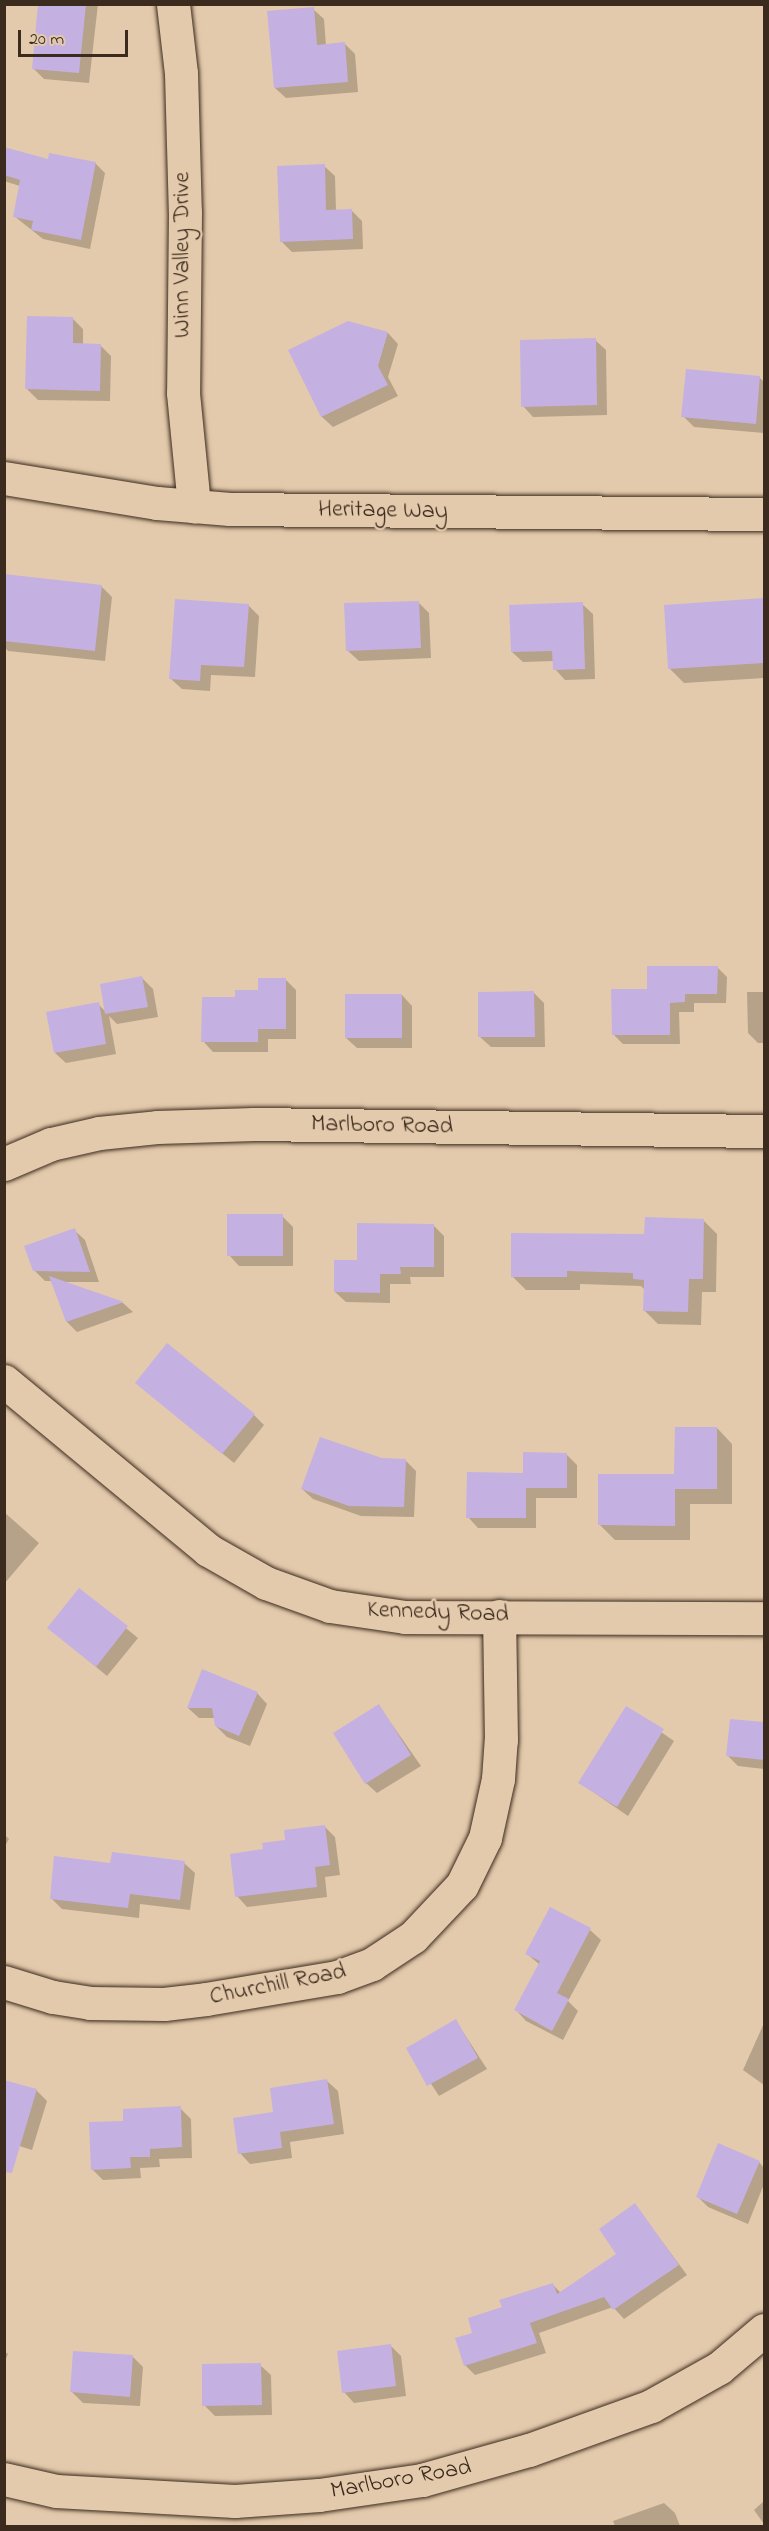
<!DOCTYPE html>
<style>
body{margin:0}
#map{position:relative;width:769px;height:2531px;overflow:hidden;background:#e4caac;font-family:"Indie Flower",sans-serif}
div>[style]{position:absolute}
.shadow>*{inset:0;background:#0003}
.building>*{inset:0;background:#c4b1e1}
.roads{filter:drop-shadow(0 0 2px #3b2a1e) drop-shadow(0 0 2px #3b2a1e)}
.street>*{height:33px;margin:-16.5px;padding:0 16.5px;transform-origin:16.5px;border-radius:16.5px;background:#e4caac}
span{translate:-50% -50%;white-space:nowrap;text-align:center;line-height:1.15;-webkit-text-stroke:4.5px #e4caac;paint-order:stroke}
.street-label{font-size:24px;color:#3b2a1e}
.frame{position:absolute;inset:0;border:6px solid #3b2a1e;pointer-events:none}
.scale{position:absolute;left:18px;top:30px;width:110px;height:27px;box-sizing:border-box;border:3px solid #3b2a1e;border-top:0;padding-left:8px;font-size:18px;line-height:21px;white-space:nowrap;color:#3b2a1e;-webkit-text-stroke:4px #e4caac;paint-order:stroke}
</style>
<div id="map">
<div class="shadow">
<i style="clip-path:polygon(40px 4px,98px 4px,89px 83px,44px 79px,33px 68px)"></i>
<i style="clip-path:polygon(313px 9px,324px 19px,326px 46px,345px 44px,355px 54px,358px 92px,286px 98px,275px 88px)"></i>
<i style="clip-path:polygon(4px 148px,49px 161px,95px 163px,105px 173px,90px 249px,43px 239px,14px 216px,20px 186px,4px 181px)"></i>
<i style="clip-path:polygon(324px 166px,335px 176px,336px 211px,352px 211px,362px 221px,363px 249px,292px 252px,281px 241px)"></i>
<i style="clip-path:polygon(73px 319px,83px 329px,83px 345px,101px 346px,111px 356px,110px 401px,38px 400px,27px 389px)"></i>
<i style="clip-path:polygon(348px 323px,388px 333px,398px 344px,388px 377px,398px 396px,333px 427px,322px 417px,290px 351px)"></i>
<i style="clip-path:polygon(595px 340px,606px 350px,607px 415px,533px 417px,523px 406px)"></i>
<i style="clip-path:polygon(759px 377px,764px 382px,764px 433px,694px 427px,683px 416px)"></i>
<i style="clip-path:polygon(4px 576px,101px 586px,112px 597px,105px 661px,8px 651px,4px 647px)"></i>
<i style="clip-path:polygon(764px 600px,764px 678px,684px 683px,669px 668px)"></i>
<i style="clip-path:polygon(418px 602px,429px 613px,431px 658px,359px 661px,348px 651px)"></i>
<i style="clip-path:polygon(582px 604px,593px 614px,595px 679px,565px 680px,555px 669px,554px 661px,523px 662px,512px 652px)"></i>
<i style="clip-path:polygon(248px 605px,259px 616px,255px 677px,211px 675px,210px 691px,182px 689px,171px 679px)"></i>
<i style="clip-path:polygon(717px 967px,727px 977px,726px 1003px,694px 1003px,694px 1012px,679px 1012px,680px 1044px,623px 1044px,613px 1034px,649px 990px)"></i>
<i style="clip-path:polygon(142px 978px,153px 989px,158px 1017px,117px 1024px,109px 1016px,116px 1054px,66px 1063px,55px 1053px,98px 1004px,106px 1012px)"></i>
<i style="clip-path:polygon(286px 980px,296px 990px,296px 1039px,268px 1039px,268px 1052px,213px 1052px,203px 1041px,237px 999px)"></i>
<i style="clip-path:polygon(747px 992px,764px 992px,764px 1043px,758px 1043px,748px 1033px)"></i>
<i style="clip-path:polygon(534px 993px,544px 1003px,545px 1047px,491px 1047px,480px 1037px)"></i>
<i style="clip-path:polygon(402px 995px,412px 1006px,412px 1048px,357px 1048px,346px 1038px)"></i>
<i style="clip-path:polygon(282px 1216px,293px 1227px,293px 1266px,239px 1266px,229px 1255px)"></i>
<i style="clip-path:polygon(703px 1220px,717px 1234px,716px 1292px,702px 1292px,701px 1325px,658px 1324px,644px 1310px,645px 1290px,641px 1286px,580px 1284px,580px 1290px,526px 1290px,512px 1276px)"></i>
<i style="clip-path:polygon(433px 1225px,444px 1236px,444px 1277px,410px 1277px,411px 1284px,390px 1284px,390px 1303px,346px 1302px,335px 1292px,359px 1261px)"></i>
<i style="clip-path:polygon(74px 1230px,85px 1240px,99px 1282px,60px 1282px,123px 1303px,133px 1312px,77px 1332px,67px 1322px,52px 1281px,45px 1281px,34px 1270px)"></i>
<i style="clip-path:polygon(137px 1383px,254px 1415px,264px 1425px,234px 1463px)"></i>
<i style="clip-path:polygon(717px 1428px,732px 1444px,732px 1504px,690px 1504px,690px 1540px,615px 1540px,600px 1525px,676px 1476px)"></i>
<i style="clip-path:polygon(566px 1454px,577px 1465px,577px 1498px,536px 1498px,536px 1528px,478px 1528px,468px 1517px,525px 1474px)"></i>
<i style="clip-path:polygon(381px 1460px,405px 1460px,416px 1471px,414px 1517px,361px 1516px,313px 1499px,302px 1489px)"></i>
<i style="clip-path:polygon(4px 1512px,39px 1543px,4px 1584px)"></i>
<i style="clip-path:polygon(79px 1590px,138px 1638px,107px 1676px,49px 1628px)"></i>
<i style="clip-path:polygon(257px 1693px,267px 1704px,250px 1746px,227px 1737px,216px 1726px,215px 1718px,199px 1718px,188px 1708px)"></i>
<i style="clip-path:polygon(379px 1706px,421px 1766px,377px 1793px,366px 1783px)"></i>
<i style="clip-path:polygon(626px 1708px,674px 1741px,628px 1816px,580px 1783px)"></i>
<i style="clip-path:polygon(764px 1724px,764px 1769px,738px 1766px,728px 1756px)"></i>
<i style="clip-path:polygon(324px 1826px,335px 1837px,340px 1875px,325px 1877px,327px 1897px,247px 1907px,237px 1896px,264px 1850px)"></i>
<i style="clip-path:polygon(4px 1834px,9px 1839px,4px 1848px)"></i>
<i style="clip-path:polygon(184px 1863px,195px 1873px,190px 1910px,140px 1904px,139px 1918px,62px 1909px,51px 1898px,112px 1864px)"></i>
<i style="clip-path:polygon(550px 1909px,590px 1930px,601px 1940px,568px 2001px,578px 2011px,563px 2040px,526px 2021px,516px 2010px,540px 1965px,526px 1953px)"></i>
<i style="clip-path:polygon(456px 2021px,487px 2069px,439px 2096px,408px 2048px)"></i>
<i style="clip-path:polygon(764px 2023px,764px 2085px,743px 2070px)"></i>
<i style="clip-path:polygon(327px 2081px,338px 2091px,344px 2134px,290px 2142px,292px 2158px,250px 2164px,240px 2153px,275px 2113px)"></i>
<i style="clip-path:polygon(36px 2090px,47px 2101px,32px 2150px,4px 2141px)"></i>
<i style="clip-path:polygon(180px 2108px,191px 2119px,192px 2158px,159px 2159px,160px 2167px,140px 2168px,141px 2178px,103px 2180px,92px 2169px,125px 2122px)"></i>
<i style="clip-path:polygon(759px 2162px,764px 2168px,764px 2184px,748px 2224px,708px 2207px,698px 2197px)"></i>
<i style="clip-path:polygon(635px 2205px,687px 2275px,624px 2319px,613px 2307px,539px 2333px,546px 2353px,475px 2375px,465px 2365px,474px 2334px,504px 2308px,553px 2285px,561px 2293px,618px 2254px)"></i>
<i style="clip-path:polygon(390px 2345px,401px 2356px,406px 2396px,354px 2403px,344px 2392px)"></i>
<i style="clip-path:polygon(4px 2351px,8px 2354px,4px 2363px)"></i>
<i style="clip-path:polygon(132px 2356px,143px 2367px,140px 2406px,83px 2403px,72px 2392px)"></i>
<i style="clip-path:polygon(260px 2365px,271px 2375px,272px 2415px,215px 2416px,204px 2405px)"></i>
<i style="clip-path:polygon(764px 2501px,764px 2524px,754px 2510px)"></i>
<i style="clip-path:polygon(664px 2503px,675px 2513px,680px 2526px,615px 2526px,613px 2521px)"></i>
</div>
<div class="building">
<i style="clip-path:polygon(38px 4px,86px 4px,79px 73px,32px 69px)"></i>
<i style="clip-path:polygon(314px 7px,317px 45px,345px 42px,348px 82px,274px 88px,267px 11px)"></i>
<i style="clip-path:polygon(4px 147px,48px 159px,49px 153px,96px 162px,81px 240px,31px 230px,33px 221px,13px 217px,20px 180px,4px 175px)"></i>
<i style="clip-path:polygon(325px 164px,326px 210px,352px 209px,353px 239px,280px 242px,277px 166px)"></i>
<i style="clip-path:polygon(27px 316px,73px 317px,73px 343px,101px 344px,100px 391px,25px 389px)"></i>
<i style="clip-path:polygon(348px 321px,388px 332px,378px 366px,388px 385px,321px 417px,288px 350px)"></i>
<i style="clip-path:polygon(596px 338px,597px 405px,521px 407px,520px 340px)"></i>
<i style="clip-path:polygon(686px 369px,760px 376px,756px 424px,681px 417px)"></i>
<i style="clip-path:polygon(4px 574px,102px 585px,95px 651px,4px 641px)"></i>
<i style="clip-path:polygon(765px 598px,765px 663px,668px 669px,664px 605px)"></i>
<i style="clip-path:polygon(175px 599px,249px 604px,244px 667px,201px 665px,200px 681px,169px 679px)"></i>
<i style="clip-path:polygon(419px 601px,421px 648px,346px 651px,344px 603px)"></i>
<i style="clip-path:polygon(583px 602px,585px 669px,553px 670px,552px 651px,511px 652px,509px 605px)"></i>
<i style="clip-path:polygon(647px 966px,718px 966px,717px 994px,685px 994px,685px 1002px,670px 1003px,670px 1035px,612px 1035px,611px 989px,647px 989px)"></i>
<i style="clip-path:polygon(142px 976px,148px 1007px,105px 1014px,100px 984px)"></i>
<i style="clip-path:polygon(258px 978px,286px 978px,286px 1029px,258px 1029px,258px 1042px,201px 1042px,202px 997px,235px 997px,235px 990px,258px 990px)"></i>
<i style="clip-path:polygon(534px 991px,535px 1037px,478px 1037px,478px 992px)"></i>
<i style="clip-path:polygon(345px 994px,402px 994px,402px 1038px,345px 1038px)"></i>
<i style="clip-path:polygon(99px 1002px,106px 1044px,54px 1053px,46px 1012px)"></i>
<i style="clip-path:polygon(227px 1214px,283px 1214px,283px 1256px,227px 1256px)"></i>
<i style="clip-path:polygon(645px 1217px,704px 1219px,703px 1279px,689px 1279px,688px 1312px,643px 1311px,644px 1280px,633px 1279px,633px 1273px,567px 1271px,567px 1277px,511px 1277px,511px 1233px,644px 1234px)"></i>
<i style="clip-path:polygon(357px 1223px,434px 1224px,434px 1267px,400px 1267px,401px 1274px,380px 1274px,380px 1293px,334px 1292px,334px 1260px,357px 1260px)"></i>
<i style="clip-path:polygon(75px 1228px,90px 1272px,33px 1271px,24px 1246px)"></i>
<i style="clip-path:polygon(49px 1276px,124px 1302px,66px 1322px)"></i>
<i style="clip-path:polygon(167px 1343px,255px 1414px,222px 1454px,135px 1383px)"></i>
<i style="clip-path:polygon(675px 1427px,717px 1427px,717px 1489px,675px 1489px,675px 1526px,598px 1525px,598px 1474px,674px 1474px)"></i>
<i style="clip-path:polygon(320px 1437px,382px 1458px,406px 1459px,404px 1507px,349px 1506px,301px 1489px)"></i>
<i style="clip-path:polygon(523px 1452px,567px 1453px,567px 1488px,526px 1488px,526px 1518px,466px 1518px,467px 1472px,523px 1473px)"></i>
<i style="clip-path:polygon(79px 1588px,128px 1626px,96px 1667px,47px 1628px)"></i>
<i style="clip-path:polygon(202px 1669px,258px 1692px,239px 1736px,215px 1726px,212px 1708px,187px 1708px)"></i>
<i style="clip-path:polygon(379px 1704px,411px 1755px,365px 1784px,333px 1733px)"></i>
<i style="clip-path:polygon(626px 1706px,664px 1729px,617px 1807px,578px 1783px)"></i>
<i style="clip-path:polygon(730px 1719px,765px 1722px,765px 1760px,726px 1756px)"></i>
<i style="clip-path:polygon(325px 1825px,330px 1865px,315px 1867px,317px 1887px,235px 1897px,230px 1854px,263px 1849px,262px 1843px,285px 1840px,284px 1830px)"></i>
<i style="clip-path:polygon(112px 1852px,185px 1861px,180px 1900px,130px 1894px,128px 1908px,50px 1899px,54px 1856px,110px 1863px)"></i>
<i style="clip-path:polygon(550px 1907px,591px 1928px,557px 1993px,569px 1999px,552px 2031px,514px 2010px,540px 1961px,525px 1954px)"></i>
<i style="clip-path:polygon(456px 2019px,478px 2058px,427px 2086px,406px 2048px)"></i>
<i style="clip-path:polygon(327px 2079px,334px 2124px,280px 2132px,282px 2148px,238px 2154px,233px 2118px,273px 2112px,270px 2088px)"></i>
<i style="clip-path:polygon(4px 2080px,37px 2089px,12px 2173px,4px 2172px)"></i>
<i style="clip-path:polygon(181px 2106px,182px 2147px,150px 2149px,150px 2157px,130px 2157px,131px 2168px,91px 2170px,89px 2122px,123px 2121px,123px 2109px)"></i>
<i style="clip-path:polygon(718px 2143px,760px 2161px,737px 2214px,696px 2197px)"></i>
<i style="clip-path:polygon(635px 2203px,679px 2265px,613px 2310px,604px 2297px,530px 2323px,537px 2343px,464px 2366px,455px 2338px,472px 2333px,468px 2318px,502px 2307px,499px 2300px,553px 2283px,557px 2294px,616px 2254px,599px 2229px)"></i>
<i style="clip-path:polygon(391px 2344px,396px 2386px,342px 2393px,337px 2351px)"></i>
<i style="clip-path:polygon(73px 2351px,133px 2355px,130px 2397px,70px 2392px)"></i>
<i style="clip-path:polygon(261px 2363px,262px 2405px,202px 2406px,202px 2364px)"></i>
</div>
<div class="roads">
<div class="street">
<i style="left:173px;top:4px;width:69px;rotate:83.4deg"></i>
<i style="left:181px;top:73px;width:139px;rotate:88.4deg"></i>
<i style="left:185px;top:212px;width:181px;rotate:90.6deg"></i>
<i style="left:183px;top:393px;width:114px;rotate:84.4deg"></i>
<i style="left:4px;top:478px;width:155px;rotate:9.3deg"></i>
<i style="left:157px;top:503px;width:73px;rotate:4.7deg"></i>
<i style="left:230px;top:509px;width:534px;rotate:0.54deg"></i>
<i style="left:4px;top:1164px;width:51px;rotate:-23.1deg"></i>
<i style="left:51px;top:1144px;width:49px;rotate:-12.9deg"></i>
<i style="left:99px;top:1133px;width:58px;rotate:-5.9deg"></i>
<i style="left:157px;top:1127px;width:97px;rotate:-1.8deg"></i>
<i style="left:254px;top:1124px;width:510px;rotate:0.79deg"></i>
<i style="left:4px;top:1381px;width:265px;rotate:39.6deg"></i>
<i style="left:208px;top:1550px;width:67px;rotate:29.6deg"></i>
<i style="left:266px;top:1583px;width:68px;rotate:19.8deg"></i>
<i style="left:330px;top:1606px;width:76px;rotate:8.3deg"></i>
<i style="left:405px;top:1617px;width:359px;rotate:0.2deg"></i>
<i style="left:4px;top:1982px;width:51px;rotate:17deg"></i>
<i style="left:53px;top:1997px;width:37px;rotate:9deg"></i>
<i style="left:90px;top:2003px;width:74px;rotate:0.8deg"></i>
<i style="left:164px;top:2004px;width:42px;rotate:-6.8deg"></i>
<i style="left:206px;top:1999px;width:133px;rotate:-9.5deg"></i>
<i style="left:337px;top:1977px;width:37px;rotate:-20deg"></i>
<i style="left:372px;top:1964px;width:49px;rotate:-33.4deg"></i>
<i style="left:413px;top:1937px;width:71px;rotate:-46.7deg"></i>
<i style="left:462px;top:1885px;width:52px;rotate:-63.9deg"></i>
<i style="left:485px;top:1838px;width:60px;rotate:-77.6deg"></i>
<i style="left:498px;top:1779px;width:39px;rotate:-86deg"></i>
<i style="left:501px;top:1740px;width:124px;rotate:-90.9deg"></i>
<i style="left:4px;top:2479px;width:53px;rotate:13deg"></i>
<i style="left:56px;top:2491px;width:179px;rotate:3.2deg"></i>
<i style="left:235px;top:2501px;width:84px;rotate:-4.1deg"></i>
<i style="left:319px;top:2495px;width:104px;rotate:-8.3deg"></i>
<i style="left:422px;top:2480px;width:111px;rotate:-15.7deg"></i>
<i style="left:529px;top:2450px;width:130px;rotate:-19.8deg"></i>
<i style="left:651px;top:2406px;width:78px;rotate:-29.2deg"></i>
<i style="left:719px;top:2368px;width:59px;rotate:-40.2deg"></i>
</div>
</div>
<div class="street-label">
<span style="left:183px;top:255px;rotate:-90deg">Winn Valley Drive</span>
<span style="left:383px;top:511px;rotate:1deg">Heritage Way</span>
<span style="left:382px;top:1126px;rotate:1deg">Marlboro Road</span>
<span style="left:438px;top:1613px;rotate:2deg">Kennedy Road</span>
<span style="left:278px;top:1985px;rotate:-11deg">Churchill Road</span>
<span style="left:401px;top:2480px;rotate:-10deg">Marlboro Road</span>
</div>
<div class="frame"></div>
<div class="scale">20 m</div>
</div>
